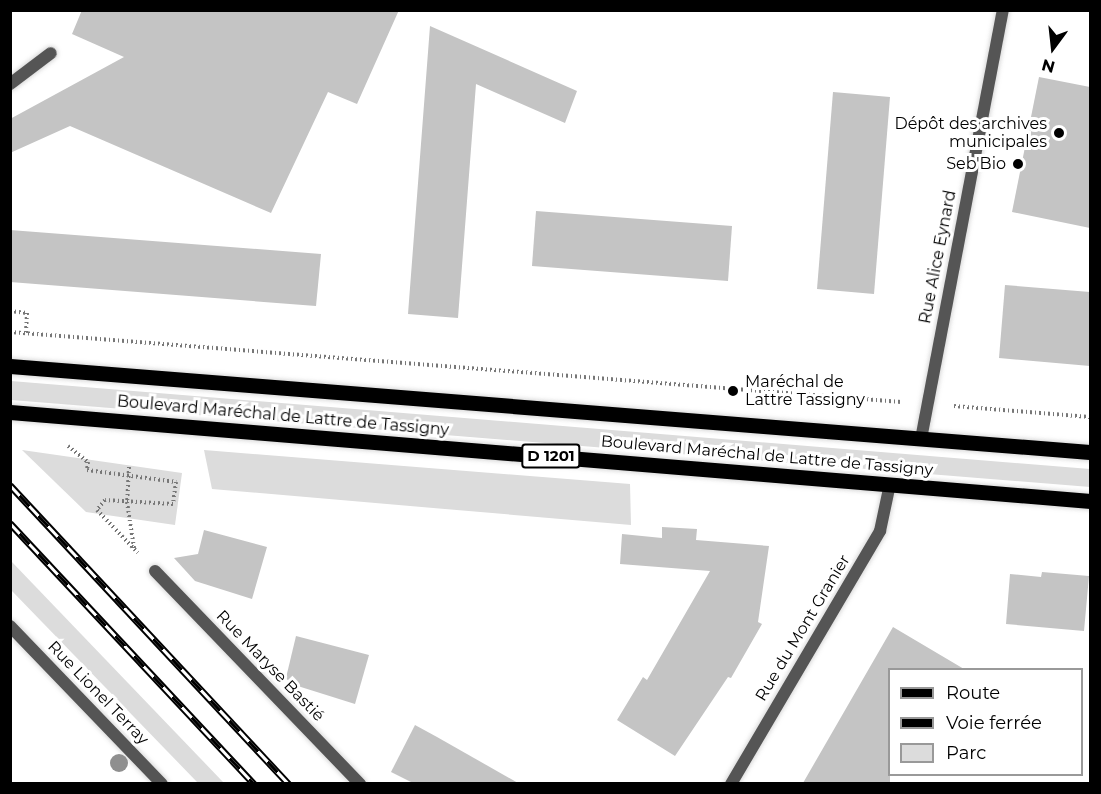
<!DOCTYPE html>
<meta charset="utf-8">
<style>
body{margin:0}
#map{position:relative;width:1101px;height:794px;overflow:hidden;background:#fff;font-family:Montserrat,sans-serif}
div>[style]{position:absolute}
.green>*{inset:0;background:#dcdcdc}
.building>*{inset:0;background:#c4c4c4}
.path>*{height:4px;margin-top:-2px;transform-origin:0;background:repeating-linear-gradient(90deg,#777 0 1.5px,transparent 0 4.5px)}
.roads{filter:drop-shadow(0 0 2px #dbdbdb) drop-shadow(0 0 2px #dbdbdb)}
.service>*{height:12px;margin:-6px;padding:0 6px;transform-origin:6px;border-radius:6px;background:#555}
.minor>*{height:12px;margin:-6px;padding:0 6px;transform-origin:6px;border-radius:6px;background:#555}
.primary>*{height:15px;margin:-7.5px;padding:0 7.5px;transform-origin:7.5px;border-radius:7.5px;background:#000}
.rail>*{height:7px;margin-top:-3.5px;transform-origin:0;background:repeating-linear-gradient(90deg,#fff 0 14px,#000 0 28px);box-sizing:border-box;border-block:2px solid #000}
.trees>*{width:18px;height:18px;margin:-9px;border-radius:50%;background:#8f8f8f}
.dots>*{width:16px;height:16px;translate:-50% -50%;box-sizing:border-box;border:3px solid #fff;border-radius:50%}
span{translate:-50% -50%;white-space:nowrap;text-align:center;line-height:1.15;-webkit-text-stroke:6px #fff;paint-order:stroke}
.shield-label span{padding:2px 4px;background:#fff;border:2px solid;border-radius:4px;-webkit-text-stroke-width:0}
.shield-label{font-size:15px;color:#000;font-weight:700}
.poi-label{font-size:16px;color:#000}
.right{translate:-100% -50%;text-align:right}
.left{translate:0 -50%;text-align:left}
.street-label{font-size:16px;color:#000}
.frame{position:absolute;inset:0;border:12px solid #000;pointer-events:none}
.legend{position:absolute;left:888px;top:668px;width:195px;height:108px;box-sizing:border-box;background:#fff;border:2px solid #999;margin:0;padding:8px 10px;list-style:none;font-size:18px;color:#000}
.legend li{display:flex;align-items:center;gap:12px;height:30px}
.legend b{width:30px;border:2px solid #999}
.north{position:absolute;left:1023px;top:18px;width:60px;height:60px;-webkit-text-stroke:4px #fff;paint-order:stroke;rotate:195deg;font-size:16px;font-weight:700;line-height:24px;text-align:center;color:#000}
.north::after{content:'';display:block;margin:auto;width:21px;height:27px;background:#000;clip-path:polygon(50% 0,100% 100%,50% 72%,0 100%)}
</style>
<div id="map">
<div class="green">
<i style="clip-path:polygon(11px 381px,1090px 469px,1090px 487px,11px 400px)"></i>
<i style="clip-path:polygon(22px 450px,182px 473px,175px 525px,86px 512px)"></i>
<i style="clip-path:polygon(204px 450px,630px 484px,631px 525px,212px 489px)"></i>
<i style="clip-path:polygon(10px 561px,11px 561px,224px 783px,198px 783px,11px 590px)"></i>
</div>
<div class="building">
<i style="clip-path:polygon(82px 10px,399px 10px,357px 104px,328px 92px,271px 213px,70px 126px,10px 153px,10px 119px,124px 57px,72px 34px)"></i>
<i style="clip-path:polygon(430px 26px,577px 91px,565px 123px,476px 84px,458px 318px,408px 314px)"></i>
<i style="clip-path:polygon(1039px 77px,1090px 87px,1090px 228px,1012px 212px)"></i>
<i style="clip-path:polygon(833px 92px,890px 97px,874px 294px,817px 289px)"></i>
<i style="clip-path:polygon(536px 211px,732px 226px,728px 281px,532px 266px)"></i>
<i style="clip-path:polygon(10px 230px,321px 254px,316px 306px,10px 282px)"></i>
<i style="clip-path:polygon(1005px 285px,1090px 292px,1090px 366px,999px 358px)"></i>
<i style="clip-path:polygon(662px 527px,697px 529px,696px 540px,769px 546px,758px 622px,762px 624px,731px 678px,728px 677px,675px 756px,617px 720px,643px 677px,647px 680px,710px 571px,620px 564px,622px 534px,662px 538px)"></i>
<i style="clip-path:polygon(204px 530px,267px 547px,252px 599px,195px 581px,174px 558px,198px 554px)"></i>
<i style="clip-path:polygon(1042px 572px,1089px 576px,1084px 631px,1006px 624px,1010px 574px,1041px 577px)"></i>
<i style="clip-path:polygon(893px 627px,964px 669px,890px 669px,890px 783px,803px 783px)"></i>
<i style="clip-path:polygon(296px 636px,369px 655px,355px 704px,285px 682px)"></i>
<i style="clip-path:polygon(415px 725px,437px 737px,518px 783px,413px 783px,391px 772px)"></i>
</div>
<div class="path">
<i style="left:10px;top:311px;width:17px;rotate:7deg"></i>
<i style="left:27px;top:313px;width:20px;rotate:93deg"></i>
<i style="left:10px;top:332px;width:894px;rotate:4.49deg"></i>
<i style="left:954px;top:406px;width:136px;rotate:4.6deg"></i>
<i style="left:68px;top:446px;width:26px;rotate:39deg"></i>
<i style="left:88px;top:462px;width:8px;rotate:97deg"></i>
<i style="left:87px;top:470px;width:90px;rotate:7.7deg"></i>
<i style="left:176px;top:482px;width:22px;rotate:98deg"></i>
<i style="left:173px;top:504px;width:68px;rotate:-176.6deg"></i>
<i style="left:105px;top:500px;width:13px;rotate:129deg"></i>
<i style="left:97px;top:510px;width:59px;rotate:46.4deg"></i>
<i style="left:129px;top:467px;width:35px;rotate:93deg"></i>
<i style="left:127px;top:502px;width:47px;rotate:81.3deg"></i>
</div>
<div class="roads">
<div class="service">
<i style="left:10px;top:84px;width:51px;rotate:-37.1deg"></i>
</div>
<div class="minor">
<i style="left:921px;top:439px;width:437px;rotate:-79.2deg"></i>
<i style="left:155px;top:571px;width:296px;rotate:46.1deg"></i>
<i style="left:10px;top:626px;width:219px;rotate:46.1deg"></i>
<i style="left:731px;top:784px;width:294px;rotate:-59.5deg"></i>
<i style="left:880px;top:531px;width:48px;rotate:-78deg"></i>
</div>
<div class="primary">
<i style="left:10px;top:366px;width:1083px;rotate:4.55deg"></i>
<i style="left:10px;top:412px;width:1084px;rotate:4.71deg"></i>
</div>
</div>
<div class="rail">
<i style="left:10px;top:485px;width:409px;rotate:47deg"></i>
<i style="left:10px;top:523px;width:357px;rotate:46.9deg"></i>
</div>
<div class="trees">
<i style="left:119px;top:763px"></i>
</div>
<div class="dots">
<i style="left:1059px;top:133px;background:#000"></i>
<i style="left:1018px;top:164px;background:#000"></i>
<i style="left:733px;top:391px;background:#000"></i>
</div>
<div class="shield-label">
<span style="left:551px;top:456px">D 1201</span>
</div>
<div class="poi-label">
<span class="right" style="left:1047px;top:133px">Dépôt des archives<br>municipales</span>
<span class="right" style="left:1006px;top:164px">Seb'Bio</span>
<span class="left" style="left:745px;top:391px">Maréchal de<br>Lattre Tassigny</span>
</div>
<div class="street-label">
<span style="left:938px;top:257px;rotate:-79deg">Rue Alice Eynard</span>
<span style="left:283px;top:416px;rotate:5deg">Boulevard Maréchal de Lattre de Tassigny</span>
<span style="left:767px;top:456px;rotate:5deg">Boulevard Maréchal de Lattre de Tassigny</span>
<span style="left:803px;top:628px;rotate:-59deg">Rue du Mont Granier</span>
<span style="left:270px;top:666px;rotate:46deg">Rue Maryse Bastié</span>
<span style="left:98px;top:693px;rotate:46deg">Rue Lionel Terray</span>
</div>
<div class="frame"></div>
<ul class="legend">
<li><b style="height:8px;background:#000"></b>Route</li>
<li><b style="height:8px;background:#000"></b>Voie ferrée</li>
<li><b style="height:16px;background:#dcdcdc"></b>Parc</li>
</ul>
<div class="north">N</div>
</div>
